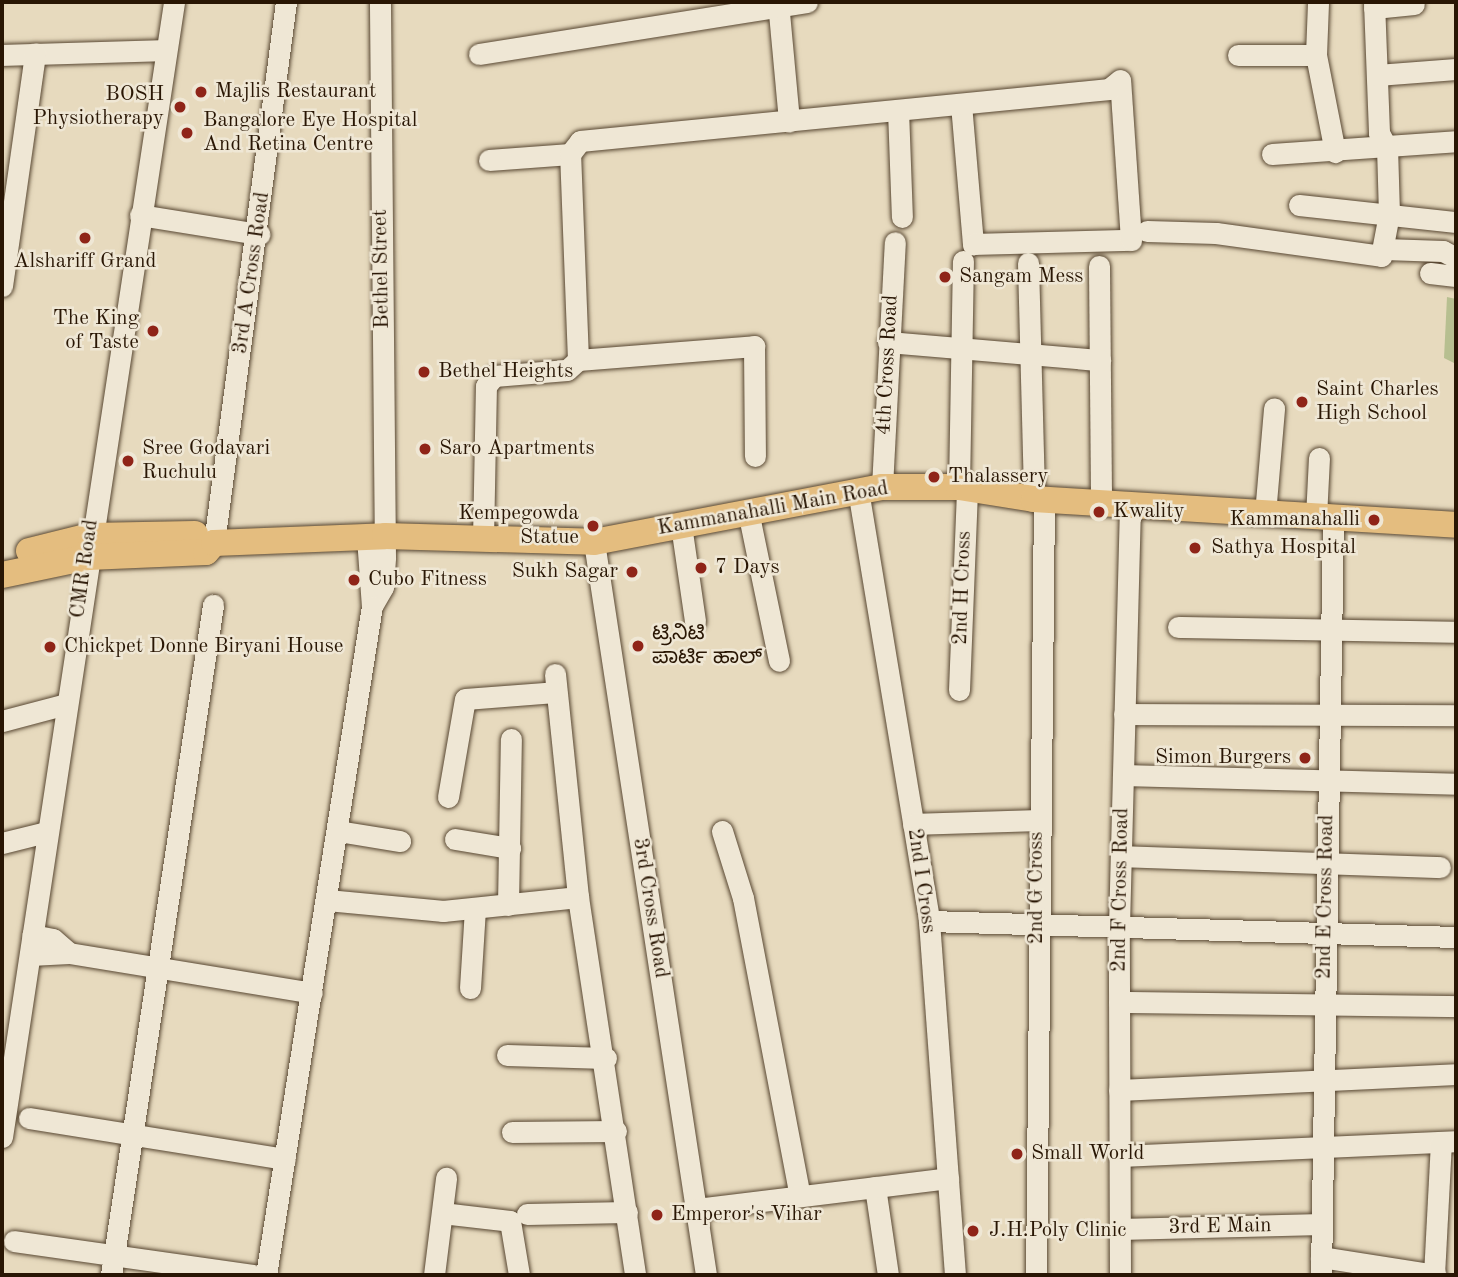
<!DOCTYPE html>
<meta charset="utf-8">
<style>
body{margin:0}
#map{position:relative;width:1458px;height:1277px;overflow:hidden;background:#e7dabe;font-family:"Old Standard TT","Noto Sans Kannada",serif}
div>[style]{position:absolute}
.green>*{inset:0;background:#b7bf90}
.roads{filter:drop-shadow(0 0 2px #584732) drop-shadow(0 0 2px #584732)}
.minor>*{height:21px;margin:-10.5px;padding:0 10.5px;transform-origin:10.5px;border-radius:10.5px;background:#efe7d5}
.major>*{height:26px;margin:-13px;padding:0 13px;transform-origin:13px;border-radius:13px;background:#e4bd7f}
.dots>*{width:19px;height:19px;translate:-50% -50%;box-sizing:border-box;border:4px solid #efe7d5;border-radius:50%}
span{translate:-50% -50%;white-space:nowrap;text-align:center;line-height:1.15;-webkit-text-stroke:5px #efe7d5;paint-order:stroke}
.poi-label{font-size:21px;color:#291604}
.left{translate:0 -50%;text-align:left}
.right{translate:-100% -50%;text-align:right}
.street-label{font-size:21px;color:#291604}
.frame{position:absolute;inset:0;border:4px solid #291604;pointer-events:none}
</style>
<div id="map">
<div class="green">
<i style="clip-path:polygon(1447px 297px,1456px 299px,1456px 364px,1444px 358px)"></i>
</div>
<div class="roads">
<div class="minor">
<i style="left:778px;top:2px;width:120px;rotate:84.7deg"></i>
<i style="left:1374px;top:2px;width:131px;rotate:87.8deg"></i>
<i style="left:1379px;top:133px;width:17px;rotate:62deg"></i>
<i style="left:1374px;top:8px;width:40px;rotate:-5.7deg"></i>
<i style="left:479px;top:54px;width:332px;rotate:-9deg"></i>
<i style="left:2px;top:55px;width:164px;rotate:-1.7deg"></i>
<i style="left:1238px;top:55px;width:78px"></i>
<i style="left:1316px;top:55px;width:99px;rotate:78.9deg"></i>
<i style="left:1316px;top:55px;width:53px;rotate:-87.8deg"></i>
<i style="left:1377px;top:75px;width:79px;rotate:-4.3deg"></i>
<i style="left:961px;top:104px;width:141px;rotate:85.1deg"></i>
<i style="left:973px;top:244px;width:158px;rotate:-1.5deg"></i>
<i style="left:1131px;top:240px;width:160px;rotate:-93.9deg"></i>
<i style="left:898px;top:110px;width:107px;rotate:87.9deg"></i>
<i style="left:1272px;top:154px;width:184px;rotate:-4deg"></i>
<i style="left:489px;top:160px;width:81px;rotate:-4.2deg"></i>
<i style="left:1299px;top:205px;width:158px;rotate:6.2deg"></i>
<i style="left:140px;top:215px;width:121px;rotate:9.1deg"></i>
<i style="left:1147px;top:231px;width:69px;rotate:1.7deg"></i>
<i style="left:1216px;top:233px;width:167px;rotate:7.9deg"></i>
<i style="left:1381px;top:256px;width:43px;rotate:-79.2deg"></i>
<i style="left:1389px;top:214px;width:66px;rotate:-91.7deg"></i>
<i style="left:1384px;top:249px;width:59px;rotate:1.9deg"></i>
<i style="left:1443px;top:251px;width:15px;rotate:28deg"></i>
<i style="left:1028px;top:263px;width:236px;rotate:88.5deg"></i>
<i style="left:1099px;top:266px;width:238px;rotate:89.5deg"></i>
<i style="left:1430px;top:273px;width:26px;rotate:7deg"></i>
<i style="left:2px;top:286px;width:235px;rotate:-81.9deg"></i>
<i style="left:888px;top:342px;width:213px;rotate:4.9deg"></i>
<i style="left:578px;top:360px;width:177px;rotate:-4.5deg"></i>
<i style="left:754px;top:346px;width:110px;rotate:89.5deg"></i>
<i style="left:882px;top:487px;width:245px;rotate:-87deg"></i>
<i style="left:959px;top:487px;width:226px;rotate:-89deg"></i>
<i style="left:858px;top:490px;width:437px;rotate:80.6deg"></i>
<i style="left:929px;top:921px;width:355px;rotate:85.8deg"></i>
<i style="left:748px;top:511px;width:153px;rotate:78.3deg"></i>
<i style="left:1265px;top:514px;width:106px;rotate:-85.1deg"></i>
<i style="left:1316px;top:517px;width:59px;rotate:-87.1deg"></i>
<i style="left:681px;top:525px;width:97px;rotate:81.7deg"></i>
<i style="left:367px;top:537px;width:69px;rotate:85.9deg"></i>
<i style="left:372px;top:606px;width:22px;rotate:-60deg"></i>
<i style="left:383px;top:587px;width:30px;rotate:-86deg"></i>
<i style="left:385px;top:557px;width:555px;rotate:-90.52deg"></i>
<i style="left:483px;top:540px;width:154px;rotate:-88.9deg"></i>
<i style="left:486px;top:386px;width:13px;rotate:-51deg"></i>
<i style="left:494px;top:376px;width:73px;rotate:-4.7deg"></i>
<i style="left:567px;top:370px;width:15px;rotate:-42deg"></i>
<i style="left:578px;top:360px;width:206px;rotate:-92.2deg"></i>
<i style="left:570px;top:154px;width:16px;rotate:-52deg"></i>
<i style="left:580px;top:141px;width:532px;rotate:-5.61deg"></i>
<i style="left:1109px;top:89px;width:14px;rotate:-39deg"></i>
<i style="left:594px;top:542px;width:742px;rotate:81.31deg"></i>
<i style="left:214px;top:543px;width:546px;rotate:-82.42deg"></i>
<i style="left:1178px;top:627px;width:278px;rotate:1deg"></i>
<i style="left:555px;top:674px;width:224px;rotate:84.1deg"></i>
<i style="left:578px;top:897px;width:382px;rotate:81.4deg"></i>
<i style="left:959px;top:690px;width:203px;rotate:-87.7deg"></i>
<i style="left:1124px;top:714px;width:332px;rotate:0.2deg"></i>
<i style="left:2px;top:721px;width:66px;rotate:-14.9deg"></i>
<i style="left:1123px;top:775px;width:333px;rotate:1.5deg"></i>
<i style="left:448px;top:797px;width:99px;rotate:-80.2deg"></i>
<i style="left:465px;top:699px;width:90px;rotate:-4.4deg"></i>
<i style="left:913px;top:824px;width:124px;rotate:-1.8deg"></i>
<i style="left:338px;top:831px;width:63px;rotate:9.2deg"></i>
<i style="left:722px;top:831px;width:70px;rotate:72.6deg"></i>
<i style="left:743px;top:898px;width:303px;rotate:79.2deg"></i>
<i style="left:455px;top:839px;width:56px;rotate:9.3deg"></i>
<i style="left:2px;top:843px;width:45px;rotate:-14deg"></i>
<i style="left:1121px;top:856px;width:319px;rotate:2deg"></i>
<i style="left:327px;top:900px;width:117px;rotate:5.4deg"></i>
<i style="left:443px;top:911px;width:136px;rotate:-5.9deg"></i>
<i style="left:508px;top:905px;width:166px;rotate:-89deg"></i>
<i style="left:929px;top:921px;width:527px;rotate:1.74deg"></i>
<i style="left:69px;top:953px;width:246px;rotate:9.3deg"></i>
<i style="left:30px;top:955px;width:39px;rotate:-3deg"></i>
<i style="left:69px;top:953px;width:21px;rotate:-139deg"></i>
<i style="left:53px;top:939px;width:21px;rotate:-169deg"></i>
<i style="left:470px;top:988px;width:80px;rotate:-86.4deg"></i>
<i style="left:1119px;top:1002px;width:337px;rotate:0.7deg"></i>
<i style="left:507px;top:1055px;width:99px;rotate:1.7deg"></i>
<i style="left:1119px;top:1090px;width:337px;rotate:-2.7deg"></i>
<i style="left:29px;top:1118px;width:259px;rotate:9.1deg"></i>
<i style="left:512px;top:1132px;width:104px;rotate:-0.6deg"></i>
<i style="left:2px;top:1137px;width:1148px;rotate:-81.38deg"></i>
<i style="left:1119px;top:1156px;width:337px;rotate:-2.5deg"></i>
<i style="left:875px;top:1187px;width:89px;rotate:81.6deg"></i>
<i style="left:697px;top:1209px;width:253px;rotate:-7deg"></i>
<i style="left:442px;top:1213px;width:68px;rotate:6.7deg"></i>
<i style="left:510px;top:1221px;width:55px;rotate:80.5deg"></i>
<i style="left:527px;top:1214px;width:100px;rotate:-1.1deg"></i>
<i style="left:1119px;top:1229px;width:203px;rotate:-1.4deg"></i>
<i style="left:14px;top:1241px;width:241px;rotate:8.1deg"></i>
<i style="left:1321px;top:1257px;width:116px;rotate:8.9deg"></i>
<i style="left:111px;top:1275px;width:678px;rotate:-81.34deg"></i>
<i style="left:266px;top:1275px;width:677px;rotate:-81deg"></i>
<i style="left:434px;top:1275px;width:98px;rotate:-82.9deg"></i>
<i style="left:1036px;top:1275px;width:775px;rotate:-89.41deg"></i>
<i style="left:1120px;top:1275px;width:349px;rotate:-90.2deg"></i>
<i style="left:1119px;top:926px;width:420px;rotate:-88.5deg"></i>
<i style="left:1321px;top:1275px;width:757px;rotate:-89.09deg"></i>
<i style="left:1434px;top:1275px;width:133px;rotate:-87deg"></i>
</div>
<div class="major">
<i style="left:29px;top:551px;width:63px;rotate:-13.8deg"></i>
<i style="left:90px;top:536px;width:105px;rotate:-1.1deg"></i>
<i style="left:2px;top:575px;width:88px;rotate:-11.8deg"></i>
<i style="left:88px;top:557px;width:118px;rotate:-2.4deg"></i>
<i style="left:206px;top:552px;width:12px;rotate:-48deg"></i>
<i style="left:214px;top:543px;width:171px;rotate:-2.3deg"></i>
<i style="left:385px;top:536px;width:209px;rotate:1.6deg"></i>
<i style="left:594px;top:542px;width:293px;rotate:-10.8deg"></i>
<i style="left:882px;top:487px;width:77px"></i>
<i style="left:959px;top:487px;width:76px;rotate:9.1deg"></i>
<i style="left:1034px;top:499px;width:423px;rotate:3.5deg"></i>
</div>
</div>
<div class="dots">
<i style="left:201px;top:92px;background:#8f2418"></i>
<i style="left:180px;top:107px;background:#8f2418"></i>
<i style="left:187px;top:133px;background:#8f2418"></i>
<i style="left:85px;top:238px;background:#8f2418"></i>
<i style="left:945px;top:277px;background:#8f2418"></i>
<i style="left:153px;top:331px;background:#8f2418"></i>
<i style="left:424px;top:372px;background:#8f2418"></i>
<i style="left:1302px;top:402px;background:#8f2418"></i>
<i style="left:425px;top:449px;background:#8f2418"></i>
<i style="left:128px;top:461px;background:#8f2418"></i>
<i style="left:934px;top:477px;background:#8f2418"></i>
<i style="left:1099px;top:512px;background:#8f2418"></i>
<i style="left:1374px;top:520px;background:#8f2418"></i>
<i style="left:593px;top:526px;background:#8f2418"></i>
<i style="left:1195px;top:548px;background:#8f2418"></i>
<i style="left:701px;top:568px;background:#8f2418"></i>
<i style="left:632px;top:572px;background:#8f2418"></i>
<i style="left:354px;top:580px;background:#8f2418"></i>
<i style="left:638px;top:646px;background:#8f2418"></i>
<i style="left:50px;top:647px;background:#8f2418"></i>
<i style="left:1305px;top:758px;background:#8f2418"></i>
<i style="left:1017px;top:1154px;background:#8f2418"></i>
<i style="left:657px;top:1215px;background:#8f2418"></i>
<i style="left:973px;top:1231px;background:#8f2418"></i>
</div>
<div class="poi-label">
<span class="left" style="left:215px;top:92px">Majlis Restaurant</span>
<span class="right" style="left:164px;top:107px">BOSH<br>Physiotherapy</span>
<span class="left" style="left:203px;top:133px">Bangalore Eye Hospital<br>And Retina Centre</span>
<span style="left:85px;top:262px">Alshariff Grand</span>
<span class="left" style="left:959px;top:277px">Sangam Mess</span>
<span class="right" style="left:139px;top:331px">The King<br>of Taste</span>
<span class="left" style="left:438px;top:372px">Bethel Heights</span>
<span class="left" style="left:1316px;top:402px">Saint Charles<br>High School</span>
<span class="left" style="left:142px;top:461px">Sree Godavari<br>Ruchulu</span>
<span class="left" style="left:439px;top:449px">Saro Apartments</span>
<span class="left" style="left:948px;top:477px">Thalassery</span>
<span class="left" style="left:1113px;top:512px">Kwality</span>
<span class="right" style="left:579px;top:526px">Kempegowda<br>Statue</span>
<span class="right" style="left:1360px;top:520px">Kammanahalli</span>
<span class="left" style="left:1211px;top:548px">Sathya Hospital</span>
<span class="left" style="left:715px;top:568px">7 Days</span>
<span class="right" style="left:618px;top:572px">Sukh Sagar</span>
<span class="left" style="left:368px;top:580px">Cubo Fitness</span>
<span class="left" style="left:652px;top:646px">ಟ್ರಿನಿಟಿ<br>ಪಾರ್ಟಿ ಹಾಲ್</span>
<span class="left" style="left:64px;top:647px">Chickpet Donne Biryani House</span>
<span class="right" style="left:1291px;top:758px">Simon Burgers</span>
<span class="left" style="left:1031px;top:1154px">Small World</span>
<span class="left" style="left:671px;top:1215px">Emperor's Vihar</span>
<span class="left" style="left:989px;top:1231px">J.H.Poly Clinic</span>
</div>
<div class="street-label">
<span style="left:382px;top:269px;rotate:-91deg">Bethel Street</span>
<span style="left:252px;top:273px;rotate:-82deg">3rd A Cross Road</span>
<span style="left:888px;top:365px;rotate:-87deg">4th Cross Road</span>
<span style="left:773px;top:509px;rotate:-10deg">Kammanahalli Main Road</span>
<span style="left:85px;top:569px;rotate:-82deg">CMR Road</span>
<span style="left:963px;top:588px;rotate:-88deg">2nd H Cross</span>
<span style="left:921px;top:881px;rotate:82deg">2nd I Cross</span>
<span style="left:1037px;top:888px;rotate:-90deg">2nd G Cross</span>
<span style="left:1121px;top:890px;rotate:-89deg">2nd F Cross Road</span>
<span style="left:1326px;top:897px;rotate:-89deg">2nd E Cross Road</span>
<span style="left:650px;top:908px;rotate:81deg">3rd Cross Road</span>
<span style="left:1220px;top:1227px;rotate:-1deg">3rd E Main</span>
</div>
<div class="frame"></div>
</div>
